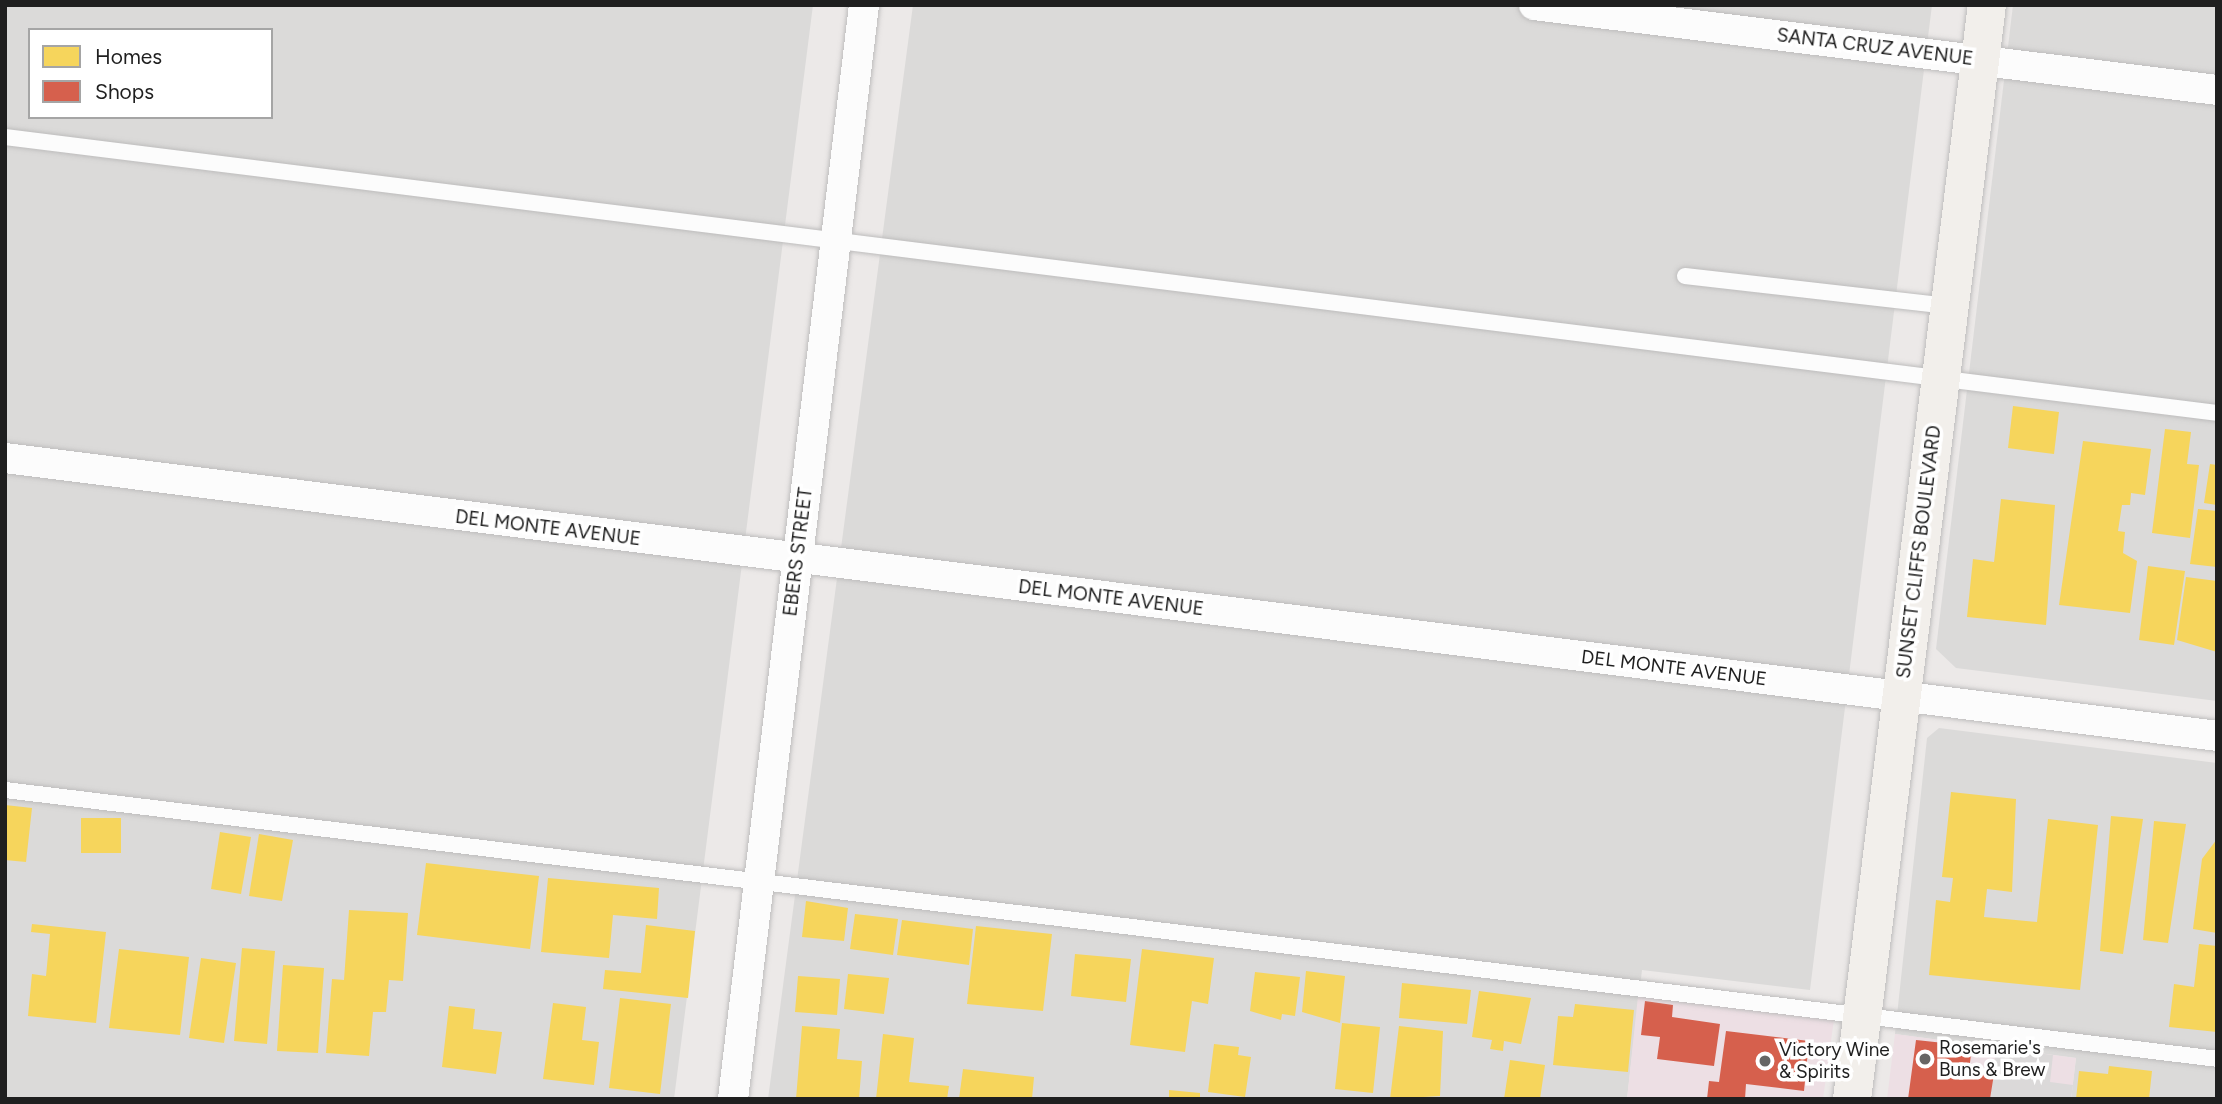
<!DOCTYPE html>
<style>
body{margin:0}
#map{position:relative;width:2222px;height:1104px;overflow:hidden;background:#ece9e8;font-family:Figtree,sans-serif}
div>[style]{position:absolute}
.residential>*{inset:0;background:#dbdad9}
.commercial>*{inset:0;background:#eddfe4}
.parking>*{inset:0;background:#dbd9d9}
.homes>*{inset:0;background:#f6d55c}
.shops>*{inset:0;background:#d6604d}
.roads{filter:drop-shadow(0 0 2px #bebdbd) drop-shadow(0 0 2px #bebdbd)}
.service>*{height:16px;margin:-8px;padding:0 8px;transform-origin:8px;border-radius:8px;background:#fcfcfc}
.minor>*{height:30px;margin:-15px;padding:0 15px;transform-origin:15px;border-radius:15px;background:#fcfcfc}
.secondary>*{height:38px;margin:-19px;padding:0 19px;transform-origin:19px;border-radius:19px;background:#f2efeb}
.dots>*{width:19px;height:19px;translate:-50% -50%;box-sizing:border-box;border:4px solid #fff;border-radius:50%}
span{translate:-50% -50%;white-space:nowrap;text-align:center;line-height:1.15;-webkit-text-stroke:7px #fff;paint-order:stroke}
.street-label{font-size:19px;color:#1f1f1f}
.poi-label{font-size:19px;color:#1f1f1f}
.left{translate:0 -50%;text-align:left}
.frame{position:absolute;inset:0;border:7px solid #1f1f1f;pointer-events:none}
.legend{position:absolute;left:28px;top:28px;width:245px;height:91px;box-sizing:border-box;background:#fff;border:2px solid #a5a5a5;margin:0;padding:9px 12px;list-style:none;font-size:21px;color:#1f1f1f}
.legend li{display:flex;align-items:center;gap:14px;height:35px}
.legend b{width:35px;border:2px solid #a5a5a5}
</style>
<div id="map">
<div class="residential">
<i style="clip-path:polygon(evenodd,5px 5px,813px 5px,674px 1099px,5px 1099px,5px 5px,30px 30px,271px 30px,271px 117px,30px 117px,30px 30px)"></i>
<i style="clip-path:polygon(913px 5px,1932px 5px,1810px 990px,1642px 970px,1627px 1099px,768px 1099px)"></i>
<i style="clip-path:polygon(2013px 5px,2217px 5px,2217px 701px,1956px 668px,1936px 649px)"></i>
<i style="clip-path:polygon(1939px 728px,2217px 763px,2217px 1099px,2071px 1099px,2076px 1058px,1895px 1034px,1927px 738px)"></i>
</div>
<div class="commercial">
<i style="clip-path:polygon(1638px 996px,1834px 1019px,1823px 1099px,1627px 1099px)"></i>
<i style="clip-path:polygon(1895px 1034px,2076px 1058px,2071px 1099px,1887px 1099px)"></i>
</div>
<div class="parking">
<i style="clip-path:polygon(1996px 1048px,2053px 1055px,2050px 1082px,2073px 1085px,2071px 1099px,1990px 1099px)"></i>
</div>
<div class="homes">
<i style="clip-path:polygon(2013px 406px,2059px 412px,2054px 454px,2008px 448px)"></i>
<i style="clip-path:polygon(2165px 429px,2191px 432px,2187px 464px,2199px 465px,2190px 538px,2152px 533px)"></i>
<i style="clip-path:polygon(2083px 441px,2151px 449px,2145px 495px,2131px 493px,2130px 505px,2122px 505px,2118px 531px,2125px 532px,2123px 553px,2137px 561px,2130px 613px,2059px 605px)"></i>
<i style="clip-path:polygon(2210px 464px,2217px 465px,2217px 505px,2204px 503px)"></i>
<i style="clip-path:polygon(2001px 499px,2055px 505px,2046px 625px,1967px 617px,1973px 559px,1994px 562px)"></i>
<i style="clip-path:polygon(2198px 509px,2217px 511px,2217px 567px,2190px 564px)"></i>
<i style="clip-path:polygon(2148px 566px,2185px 571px,2174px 645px,2139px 640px)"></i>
<i style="clip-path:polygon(2186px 577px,2217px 581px,2217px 652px,2177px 640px)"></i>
<i style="clip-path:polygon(1951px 792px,2016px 799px,2012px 892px,1987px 889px,1984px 917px,2037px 922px,2048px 819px,2098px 825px,2080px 990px,1929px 975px,1936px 900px,1950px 902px,1953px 878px,1942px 877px)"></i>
<i style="clip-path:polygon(5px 805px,32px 808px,26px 862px,5px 860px)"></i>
<i style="clip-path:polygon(2111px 816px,2143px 819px,2123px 954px,2100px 951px)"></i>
<i style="clip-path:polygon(81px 818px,121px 818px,121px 853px,81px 853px)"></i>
<i style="clip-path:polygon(2154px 821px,2186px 824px,2168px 943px,2143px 940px)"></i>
<i style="clip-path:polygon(220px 832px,251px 837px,241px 894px,211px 889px)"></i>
<i style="clip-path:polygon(259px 834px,293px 840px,282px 901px,249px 896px)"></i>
<i style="clip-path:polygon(2217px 839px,2217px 933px,2193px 929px,2202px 859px)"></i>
<i style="clip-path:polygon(426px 863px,539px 876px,530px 949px,417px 935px)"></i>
<i style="clip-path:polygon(548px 878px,659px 888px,657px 919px,613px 915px,609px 958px,541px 952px)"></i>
<i style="clip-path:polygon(806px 901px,848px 908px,844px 941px,802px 937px)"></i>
<i style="clip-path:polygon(349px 910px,408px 913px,403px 981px,389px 980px,386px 1012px,373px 1012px,369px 1056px,326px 1053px,332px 979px,344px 980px)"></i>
<i style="clip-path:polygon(855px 914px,898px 919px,893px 955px,850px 949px)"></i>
<i style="clip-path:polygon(902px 920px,973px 929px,969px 965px,897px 955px)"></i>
<i style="clip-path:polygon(32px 924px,106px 932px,96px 1023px,28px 1016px,32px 974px,46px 976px,50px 934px,31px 932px)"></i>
<i style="clip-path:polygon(646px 925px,695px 931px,688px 998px,603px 989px,605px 970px,641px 973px)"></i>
<i style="clip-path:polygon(976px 926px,1052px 934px,1043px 1011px,967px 1004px)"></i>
<i style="clip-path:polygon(2199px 944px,2217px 946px,2217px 1032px,2169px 1027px,2174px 984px,2194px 987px)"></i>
<i style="clip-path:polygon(242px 948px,275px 951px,267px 1044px,234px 1041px)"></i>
<i style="clip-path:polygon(119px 949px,189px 957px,180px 1035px,109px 1028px)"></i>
<i style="clip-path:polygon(1142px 949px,1214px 958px,1208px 1004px,1192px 1001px,1185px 1052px,1130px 1045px)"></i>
<i style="clip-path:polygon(1075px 954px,1131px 959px,1126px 1002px,1071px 996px)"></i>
<i style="clip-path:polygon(201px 958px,236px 963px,224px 1043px,189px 1038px)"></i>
<i style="clip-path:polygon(283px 965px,324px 968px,318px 1053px,277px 1051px)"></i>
<i style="clip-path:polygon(1306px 971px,1345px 976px,1340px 1023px,1302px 1012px)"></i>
<i style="clip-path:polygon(1255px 972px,1300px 977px,1295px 1016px,1282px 1014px,1281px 1020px,1250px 1011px)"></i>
<i style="clip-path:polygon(848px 974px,889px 978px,884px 1014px,844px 1009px)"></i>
<i style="clip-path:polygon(798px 976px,840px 979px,837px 1015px,795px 1012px)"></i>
<i style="clip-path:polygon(1402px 983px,1471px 990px,1467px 1024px,1399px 1018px)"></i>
<i style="clip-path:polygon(1479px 991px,1531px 998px,1521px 1044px,1504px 1041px,1503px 1051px,1490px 1049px,1492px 1040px,1472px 1037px)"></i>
<i style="clip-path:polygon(620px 998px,671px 1004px,660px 1094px,609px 1088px)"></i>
<i style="clip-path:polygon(553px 1003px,586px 1007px,582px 1040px,599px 1042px,594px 1085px,543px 1079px)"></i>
<i style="clip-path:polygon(1575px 1004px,1634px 1010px,1628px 1072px,1553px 1065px,1558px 1016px,1573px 1017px)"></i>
<i style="clip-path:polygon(449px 1006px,475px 1009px,473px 1029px,502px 1032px,496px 1074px,442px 1067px)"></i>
<i style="clip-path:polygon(1342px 1023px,1380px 1027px,1373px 1093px,1335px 1089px)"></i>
<i style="clip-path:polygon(802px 1026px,840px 1029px,837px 1059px,862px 1061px,859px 1099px,796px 1099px)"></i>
<i style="clip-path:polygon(1399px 1026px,1443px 1031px,1440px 1096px,1390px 1099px)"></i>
<i style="clip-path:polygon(883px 1034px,914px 1038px,909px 1082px,949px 1086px,947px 1099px,876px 1099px)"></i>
<i style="clip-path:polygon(1214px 1044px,1239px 1047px,1238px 1055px,1251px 1057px,1245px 1097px,1208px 1092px)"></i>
<i style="clip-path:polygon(1510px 1060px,1545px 1065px,1540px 1099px,1504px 1099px)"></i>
<i style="clip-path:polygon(2109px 1066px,2152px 1071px,2149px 1099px,2076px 1099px,2079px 1071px,2108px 1074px)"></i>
<i style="clip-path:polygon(963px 1069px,1034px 1077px,1032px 1099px,959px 1099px)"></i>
<i style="clip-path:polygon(1169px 1090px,1200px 1093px,1200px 1099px,1169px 1099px)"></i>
</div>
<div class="shops">
<i style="clip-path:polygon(1645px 1001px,1673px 1005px,1672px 1017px,1720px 1024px,1714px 1066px,1657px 1059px,1660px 1037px,1641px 1035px)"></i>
<i style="clip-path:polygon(1726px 1031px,1809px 1041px,1804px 1091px,1746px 1084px,1745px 1099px,1707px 1099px,1709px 1081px,1719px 1082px)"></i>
<i style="clip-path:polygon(1916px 1040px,1972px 1046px,1969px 1071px,1994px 1074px,1990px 1099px,1908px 1099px)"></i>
</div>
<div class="roads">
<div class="service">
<i style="left:5px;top:137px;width:2229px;rotate:7.11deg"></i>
<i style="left:1685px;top:276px;width:267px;rotate:6.5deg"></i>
<i style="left:5px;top:790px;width:2228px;rotate:6.93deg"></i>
</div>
<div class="minor">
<i style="left:1534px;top:5px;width:688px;rotate:7.09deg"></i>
<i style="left:5px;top:458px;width:2229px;rotate:7.16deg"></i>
<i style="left:733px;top:1099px;width:1102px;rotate:-83.17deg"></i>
</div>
<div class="secondary">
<i style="left:1852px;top:1099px;width:1102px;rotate:-82.97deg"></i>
</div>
</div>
<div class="dots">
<i style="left:1925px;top:1059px;background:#676665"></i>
<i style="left:1765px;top:1061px;background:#676665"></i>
</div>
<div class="street-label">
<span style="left:1875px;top:47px;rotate:7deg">SANTA CRUZ AVENUE</span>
<span style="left:548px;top:528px;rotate:7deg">DEL MONTE AVENUE</span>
<span style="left:798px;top:552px;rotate:-83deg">EBERS STREET</span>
<span style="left:1919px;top:552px;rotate:-83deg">SUNSET CLIFFS BOULEVARD</span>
<span style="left:1111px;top:598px;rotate:7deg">DEL MONTE AVENUE</span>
<span style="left:1674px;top:668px;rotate:7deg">DEL MONTE AVENUE</span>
</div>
<div class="poi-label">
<span class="left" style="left:1939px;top:1059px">Rosemarie's<br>Buns &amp; Brew</span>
<span class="left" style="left:1779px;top:1061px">Victory Wine<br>&amp; Spirits</span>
</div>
<div class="frame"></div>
<ul class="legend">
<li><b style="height:19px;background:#f6d55c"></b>Homes</li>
<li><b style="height:19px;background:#d6604d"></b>Shops</li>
</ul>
</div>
